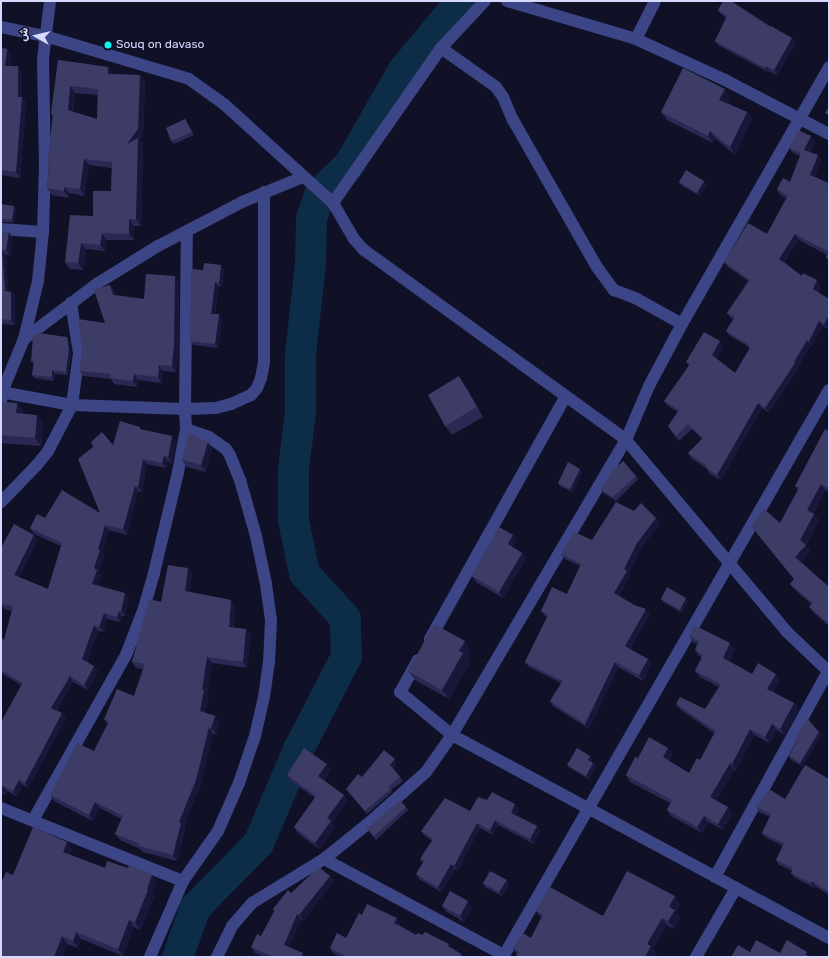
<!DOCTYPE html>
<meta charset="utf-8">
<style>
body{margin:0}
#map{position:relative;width:830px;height:958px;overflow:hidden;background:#101027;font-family:Rubik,"Noto Naskh Arabic",sans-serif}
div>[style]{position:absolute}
.river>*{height:31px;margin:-15.5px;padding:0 15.5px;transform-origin:15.5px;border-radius:15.5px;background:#0d2c48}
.minor>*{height:12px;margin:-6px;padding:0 6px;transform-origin:6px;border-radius:6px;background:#3c4585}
.wall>*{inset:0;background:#2b2954}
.shaded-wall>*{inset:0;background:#18173a}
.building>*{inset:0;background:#3d3c66}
.dots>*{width:11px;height:11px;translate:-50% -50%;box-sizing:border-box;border:2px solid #101027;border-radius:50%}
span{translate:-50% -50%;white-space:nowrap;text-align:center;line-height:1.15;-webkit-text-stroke:3.5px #101027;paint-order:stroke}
.poi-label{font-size:12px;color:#d6d8fe}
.left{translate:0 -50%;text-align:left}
.frame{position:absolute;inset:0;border:2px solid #d6d8fe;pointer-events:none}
.north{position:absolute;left:16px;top:16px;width:40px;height:40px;-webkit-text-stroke:3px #101027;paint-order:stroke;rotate:278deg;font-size:11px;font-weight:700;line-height:16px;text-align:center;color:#d6d8fe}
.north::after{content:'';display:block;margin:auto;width:14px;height:18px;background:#d6d8fe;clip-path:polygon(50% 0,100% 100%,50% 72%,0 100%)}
</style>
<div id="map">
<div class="river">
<i style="left:177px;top:957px;width:53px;rotate:-70.2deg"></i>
<i style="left:195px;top:907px;width:90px;rotate:-45.5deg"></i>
<i style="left:258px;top:843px;width:102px;rotate:-66.9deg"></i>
<i style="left:298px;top:749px;width:105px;rotate:-62.7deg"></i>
<i style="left:346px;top:656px;width:38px;rotate:-92deg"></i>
<i style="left:345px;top:618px;width:61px;rotate:-132.3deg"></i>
<i style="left:304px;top:573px;width:54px;rotate:-101.7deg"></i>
<i style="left:293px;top:520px;width:51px;rotate:-90deg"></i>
<i style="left:293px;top:469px;width:57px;rotate:-83deg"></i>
<i style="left:300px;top:412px;width:58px;rotate:-90deg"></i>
<i style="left:300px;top:354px;width:91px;rotate:-83.7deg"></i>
<i style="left:310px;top:264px;width:46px;rotate:-88.8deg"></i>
<i style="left:311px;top:218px;width:28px;rotate:-71deg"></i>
<i style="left:320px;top:192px;width:40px;rotate:-44deg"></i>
<i style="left:349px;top:164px;width:107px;rotate:-60.3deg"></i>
<i style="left:402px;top:71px;width:91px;rotate:-50.4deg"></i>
</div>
<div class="minor">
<i style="left:485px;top:1px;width:64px;rotate:133.1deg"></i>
<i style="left:441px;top:48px;width:189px;rotate:124.9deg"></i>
<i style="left:333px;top:203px;width:42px;rotate:59.7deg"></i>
<i style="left:354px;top:239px;width:15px;rotate:48deg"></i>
<i style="left:364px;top:250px;width:324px;rotate:35.9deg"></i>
<i style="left:626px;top:440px;width:249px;rotate:50deg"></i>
<i style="left:786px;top:631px;width:59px;rotate:43.6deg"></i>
<i style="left:507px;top:1px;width:134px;rotate:16.4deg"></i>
<i style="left:636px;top:39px;width:98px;rotate:24.7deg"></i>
<i style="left:725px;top:80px;width:117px;rotate:27.4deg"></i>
<i style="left:1px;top:27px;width:45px;rotate:11.6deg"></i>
<i style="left:45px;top:36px;width:150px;rotate:16.6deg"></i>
<i style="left:189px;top:79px;width:44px;rotate:35.8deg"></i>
<i style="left:225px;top:105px;width:146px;rotate:42.2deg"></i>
<i style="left:636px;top:39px;width:42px;rotate:-63.4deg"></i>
<i style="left:441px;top:48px;width:67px;rotate:35.3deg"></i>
<i style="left:496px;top:87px;width:12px;rotate:55deg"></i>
<i style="left:503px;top:97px;width:25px;rotate:67deg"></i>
<i style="left:513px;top:120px;width:169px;rotate:60.3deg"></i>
<i style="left:597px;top:267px;width:29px;rotate:54deg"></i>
<i style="left:614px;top:290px;width:25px;rotate:21deg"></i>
<i style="left:637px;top:299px;width:51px;rotate:29.1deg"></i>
<i style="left:1px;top:229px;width:42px;rotate:4.1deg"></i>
<i style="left:24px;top:339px;width:93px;rotate:-37.1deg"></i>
<i style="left:98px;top:283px;width:70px;rotate:-31.7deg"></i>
<i style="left:158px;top:246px;width:95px;rotate:-27.6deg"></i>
<i style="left:242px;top:202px;width:66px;rotate:-22.3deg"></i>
<i style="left:1px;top:392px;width:72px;rotate:10.4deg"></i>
<i style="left:72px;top:405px;width:113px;rotate:2deg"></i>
<i style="left:185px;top:409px;width:31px;rotate:-2deg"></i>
<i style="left:216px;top:408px;width:16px;rotate:-15deg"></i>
<i style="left:231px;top:404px;width:22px;rotate:-24deg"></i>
<i style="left:251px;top:395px;width:9px;rotate:-49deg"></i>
<i style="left:257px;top:388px;width:11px;rotate:-68deg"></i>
<i style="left:261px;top:378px;width:16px;rotate:-79deg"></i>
<i style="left:264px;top:362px;width:170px;rotate:-90deg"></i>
<i style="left:1px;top:402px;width:10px;rotate:-84deg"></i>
<i style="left:2px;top:392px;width:57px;rotate:-67.5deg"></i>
<i style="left:24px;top:339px;width:60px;rotate:-76.4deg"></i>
<i style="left:38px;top:281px;width:49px;rotate:-84.2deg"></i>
<i style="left:43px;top:232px;width:67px;rotate:-88.3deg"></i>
<i style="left:45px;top:165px;width:106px;rotate:-91.1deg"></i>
<i style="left:43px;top:59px;width:58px;rotate:-83.1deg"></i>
<i style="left:1px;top:502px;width:50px;rotate:-45.8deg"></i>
<i style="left:36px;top:466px;width:19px;rotate:-51deg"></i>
<i style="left:48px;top:451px;width:52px;rotate:-62.4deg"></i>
<i style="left:72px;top:405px;width:52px;rotate:-82.3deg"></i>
<i style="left:79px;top:353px;width:51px;rotate:-99.1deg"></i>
<i style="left:430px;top:639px;width:278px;rotate:-60.8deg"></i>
<i style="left:418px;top:660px;width:37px;rotate:119deg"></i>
<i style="left:400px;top:692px;width:67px;rotate:39.6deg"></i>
<i style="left:452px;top:735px;width:428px;rotate:28.3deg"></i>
<i style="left:1px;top:808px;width:196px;rotate:21.9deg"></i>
<i style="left:33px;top:820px;width:189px;rotate:-60.6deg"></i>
<i style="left:126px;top:655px;width:50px;rotate:-69deg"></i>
<i style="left:144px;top:608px;width:36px;rotate:-74deg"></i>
<i style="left:154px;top:573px;width:104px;rotate:-76.6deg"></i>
<i style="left:178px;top:472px;width:44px;rotate:-79.5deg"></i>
<i style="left:186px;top:429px;width:20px;rotate:-93deg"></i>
<i style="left:185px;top:409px;width:178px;rotate:-89.4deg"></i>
<i style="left:324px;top:859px;width:204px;rotate:28.1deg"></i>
<i style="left:715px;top:877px;width:236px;rotate:-61.2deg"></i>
<i style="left:150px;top:957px;width:83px;rotate:-66.5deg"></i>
<i style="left:183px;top:881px;width:61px;rotate:-55deg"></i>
<i style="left:218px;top:831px;width:52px;rotate:-66.4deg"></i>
<i style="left:239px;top:783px;width:50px;rotate:-71.2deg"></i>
<i style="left:255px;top:736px;width:40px;rotate:-77deg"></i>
<i style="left:264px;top:697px;width:34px;rotate:-82deg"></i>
<i style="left:269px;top:663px;width:43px;rotate:-87.3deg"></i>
<i style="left:271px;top:620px;width:36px;rotate:-98deg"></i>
<i style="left:266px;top:584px;width:49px;rotate:-101.8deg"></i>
<i style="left:256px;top:536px;width:58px;rotate:-105.9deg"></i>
<i style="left:240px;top:480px;width:27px;rotate:-112deg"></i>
<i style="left:230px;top:455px;width:7px;rotate:-124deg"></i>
<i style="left:226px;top:449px;width:21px;rotate:-145deg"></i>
<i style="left:209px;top:437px;width:24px;rotate:-161deg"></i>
<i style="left:217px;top:957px;width:34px;rotate:-64deg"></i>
<i style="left:232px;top:926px;width:30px;rotate:-49deg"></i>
<i style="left:252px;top:903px;width:84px;rotate:-31.4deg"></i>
<i style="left:324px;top:859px;width:59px;rotate:-38.8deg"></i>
<i style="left:370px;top:822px;width:75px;rotate:-41.8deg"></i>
<i style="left:426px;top:772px;width:45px;rotate:-54.9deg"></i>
<i style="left:452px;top:735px;width:342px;rotate:-59.5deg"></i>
<i style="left:626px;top:440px;width:59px;rotate:-66.9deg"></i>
<i style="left:649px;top:386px;width:70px;rotate:-62deg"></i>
<i style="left:682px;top:324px;width:296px;rotate:-60.2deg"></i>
<i style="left:503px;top:957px;width:654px;rotate:-60.1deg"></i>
<i style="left:696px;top:957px;width:80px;rotate:-59.9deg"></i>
</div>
<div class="wall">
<i style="clip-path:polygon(718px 10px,771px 27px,796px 43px,777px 75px,769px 71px,768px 72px,718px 45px,715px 41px,726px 18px,721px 14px)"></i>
<i style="clip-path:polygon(1px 48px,7px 49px,11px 54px,10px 66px,22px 72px,22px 97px,26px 103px,20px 178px,1px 175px)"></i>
<i style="clip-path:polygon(evenodd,58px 60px,108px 67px,113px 74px,140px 75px,145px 82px,143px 136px,140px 140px,143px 144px,141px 226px,134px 226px,134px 240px,106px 240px,105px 251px,86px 249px,83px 270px,70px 269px,65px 262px,93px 216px,111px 191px,112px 168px,89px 165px,84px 196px,69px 193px,69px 198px,52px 195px,47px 188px,49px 166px,48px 164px,53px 116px,51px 114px,58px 60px,75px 93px,98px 95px,97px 119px,73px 112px,75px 93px)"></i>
<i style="clip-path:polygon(730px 97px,727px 103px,747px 112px,752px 119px,735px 155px,716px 139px,713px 143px,667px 120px,661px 112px)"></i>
<i style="clip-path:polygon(185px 119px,194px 135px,174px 144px,171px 141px)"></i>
<i style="clip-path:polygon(815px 141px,810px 152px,818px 155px,821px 160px,815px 177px,829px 184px,829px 262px,826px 257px,827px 255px,799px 240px,784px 262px,802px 276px,821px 285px,818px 292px,828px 329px,823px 326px,812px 346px,811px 345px,798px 367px,799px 368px,769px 413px,762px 408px,721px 480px,710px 474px,706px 468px,692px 459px,688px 453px,702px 439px,692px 429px,679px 441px,671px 431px,668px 426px,678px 412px,668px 406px,664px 401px,689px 366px,686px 362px,723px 346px,717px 359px,735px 373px,749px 349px,749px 347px,730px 336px,726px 331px,733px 319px,731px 318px,727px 313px,748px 281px,728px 267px,724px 262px,767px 234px,786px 198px,780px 195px,777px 189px,790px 182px,800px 156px,793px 153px,789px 148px)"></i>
<i style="clip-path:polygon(704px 181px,706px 185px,700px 196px,681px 185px,679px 182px)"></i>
<i style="clip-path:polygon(1px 204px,16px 209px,14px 222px,1px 222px)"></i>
<i style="clip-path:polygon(1px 231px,12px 237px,10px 255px,6px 255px,8px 291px,11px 292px,15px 296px,15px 325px,1px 324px)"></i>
<i style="clip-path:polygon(224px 269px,222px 287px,218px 286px,215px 314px,219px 314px,222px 319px,218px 348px,193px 345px,190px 341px,203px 270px)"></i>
<i style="clip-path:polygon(175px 276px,179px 282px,178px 351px,176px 372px,163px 371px,162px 383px,138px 380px,137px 387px,114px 384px,111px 379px,83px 376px,80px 371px,105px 323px,110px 285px,114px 290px,115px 295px,144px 299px)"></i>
<i style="clip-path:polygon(69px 340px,71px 353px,68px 375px,55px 374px,54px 381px,34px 378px,32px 375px,34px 364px,31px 361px)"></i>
<i style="clip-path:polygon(466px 386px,483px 417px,452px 435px,445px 426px)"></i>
<i style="clip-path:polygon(1px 402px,17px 403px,23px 411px,23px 414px,43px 423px,41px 446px,1px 443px)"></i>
<i style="clip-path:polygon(142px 430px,172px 436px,176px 442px,172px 463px,168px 461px,166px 468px,147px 464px,142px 492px,138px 491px,127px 535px,109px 530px,102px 553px,104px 555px,99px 572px,101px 575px,97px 585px,129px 598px,125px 616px,122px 616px,120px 622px,107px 619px,103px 632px,98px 631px,87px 662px,98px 671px,88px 690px,73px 682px,57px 710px,66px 718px,28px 788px,23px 785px,17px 796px,7px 791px,5px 795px,1px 793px,1px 722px,21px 685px,1px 673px,1px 637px,4px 640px,12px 611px,4px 609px,1px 604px,2px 595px,1px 594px,1px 548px,38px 540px,19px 577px,48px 589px,61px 546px,34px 534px,30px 528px,45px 518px,100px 513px,93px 446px,91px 443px,113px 445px)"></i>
<i style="clip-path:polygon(829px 431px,829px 492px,825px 490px,813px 514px,814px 514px,819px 521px,806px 545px,810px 551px,801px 562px,829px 587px,829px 626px,814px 613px,809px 607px,811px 604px,795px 590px,790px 584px,794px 579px,756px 532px,751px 526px,780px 523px,798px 490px,795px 486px)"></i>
<i style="clip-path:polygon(212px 448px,206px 472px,187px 467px,182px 460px)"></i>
<i style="clip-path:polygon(580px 469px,582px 472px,572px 492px,560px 486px,558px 483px)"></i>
<i style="clip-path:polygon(636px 476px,638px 479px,616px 501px,603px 493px,601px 490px)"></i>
<i style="clip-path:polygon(634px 511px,656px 518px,660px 523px,641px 549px,629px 573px,630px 576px,619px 596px,650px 614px,630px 649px,651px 664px,643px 681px,618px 667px,589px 729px,553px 706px,550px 701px,561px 683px,529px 667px,525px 662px,547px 617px,545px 616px,541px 611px,567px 594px,580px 566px,565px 559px,561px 554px,592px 540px)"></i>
<i style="clip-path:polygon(517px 540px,513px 547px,522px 553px,526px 558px,503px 598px,476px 582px,472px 576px)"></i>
<i style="clip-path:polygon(188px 568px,192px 574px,190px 592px,231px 600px,235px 606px,234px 627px,251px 635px,247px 668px,212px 663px,207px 693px,209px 696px,205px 713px,215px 716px,219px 722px,216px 734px,213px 734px,200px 786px,184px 827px,185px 829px,177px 861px,143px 852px,140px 849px,120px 840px,115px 834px,121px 819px,100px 808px,93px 821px,54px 801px,50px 795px,94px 751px,107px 724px,104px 719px,134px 696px,143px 669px,136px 668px,132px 662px,161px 602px)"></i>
<i style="clip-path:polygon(661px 599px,688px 601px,682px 613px,663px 602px)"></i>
<i style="clip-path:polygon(689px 635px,735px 649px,729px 661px,752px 674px,780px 680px,773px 692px,794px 703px,799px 709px,784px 735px,777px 730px,770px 743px,754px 735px,736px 771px,734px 770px,716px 801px,732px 813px,723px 830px,708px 822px,702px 833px,671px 816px,667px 810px,670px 803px,630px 782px,626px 775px,638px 758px,668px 748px,672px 754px,669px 761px,689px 773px,700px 760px,714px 733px,681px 710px,676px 704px,705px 709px,719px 687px,700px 677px,695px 671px,702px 658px,699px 656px,695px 650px,697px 644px,693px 642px)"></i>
<i style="clip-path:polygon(471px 651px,467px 659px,470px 663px,449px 699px,415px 680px,408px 671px)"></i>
<i style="clip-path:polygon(822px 735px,802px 766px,791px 760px,789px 756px,796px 742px,795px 740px)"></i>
<i style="clip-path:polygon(590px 756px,592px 759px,591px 761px,596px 766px,589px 779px,570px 768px,567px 765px)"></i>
<i style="clip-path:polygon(397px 763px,393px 768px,403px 781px,391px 790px,392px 792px,367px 814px,346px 789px,362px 777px)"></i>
<i style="clip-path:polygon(331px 769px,324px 780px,348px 801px,332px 822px,335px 827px,319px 849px,298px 833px,294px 827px,315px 798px,291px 781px,287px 775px)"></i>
<i style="clip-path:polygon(829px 779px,829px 895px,815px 886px,814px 888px,794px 877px,791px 873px,792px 871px,779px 865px,776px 860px,783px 846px,765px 837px,762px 833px,770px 817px,759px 812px,756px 807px,785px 799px)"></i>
<i style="clip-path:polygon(487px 800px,519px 809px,516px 815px,537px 826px,540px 831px,534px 844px,498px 825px,493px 835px,480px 828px,458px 871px,455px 869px,441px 892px,419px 879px,416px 874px,423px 863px,420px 859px,432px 841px,424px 835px,421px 831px,470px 811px)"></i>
<i style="clip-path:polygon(406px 807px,408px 810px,376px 840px,367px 829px)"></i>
<i style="clip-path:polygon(67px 842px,72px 849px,70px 855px,105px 868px,128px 868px,152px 875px,157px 882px,152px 895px,154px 897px,140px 930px,134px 927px,123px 956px,81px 939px,78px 948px,67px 944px,62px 957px,1px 957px,13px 875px)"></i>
<i style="clip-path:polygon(330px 876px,334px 881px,303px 921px,301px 920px,289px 947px,306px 957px,265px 957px,255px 953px,251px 947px,261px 936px,274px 911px,273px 909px,291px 893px)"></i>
<i style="clip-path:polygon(483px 883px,509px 884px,502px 896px,485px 887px)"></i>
<i style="clip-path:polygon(680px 904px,676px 912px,680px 918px,674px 929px,667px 925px,653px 949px,657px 954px,655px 957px,516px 957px,517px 955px,513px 948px,531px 938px,541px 918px,536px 911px,603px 916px)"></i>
<i style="clip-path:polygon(442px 906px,472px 908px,464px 922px,447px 912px)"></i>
<i style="clip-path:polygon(362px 915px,400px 923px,399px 925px,416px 935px,452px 948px,464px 957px,340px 957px,333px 953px,330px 948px,346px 938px)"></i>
</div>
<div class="shaded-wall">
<i style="clip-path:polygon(792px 38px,796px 43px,777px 75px,774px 70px)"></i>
<i style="clip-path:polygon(7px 49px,11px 54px,9px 72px,5px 66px)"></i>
<i style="clip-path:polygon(18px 66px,22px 72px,22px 97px,26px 103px,20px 178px,16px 172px,18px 97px)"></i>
<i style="clip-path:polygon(766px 66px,769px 71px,768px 72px,765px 68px)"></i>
<i style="clip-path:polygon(108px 67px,113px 74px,108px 74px)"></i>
<i style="clip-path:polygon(140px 75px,145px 82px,143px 136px,140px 140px,143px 144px,141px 226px,136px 219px,127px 144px)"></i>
<i style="clip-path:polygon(70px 86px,75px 93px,73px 117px,68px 110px)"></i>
<i style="clip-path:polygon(725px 89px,730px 97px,724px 108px,719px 100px)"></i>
<i style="clip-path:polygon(747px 112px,752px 119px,735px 155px,730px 147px)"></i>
<i style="clip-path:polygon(710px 131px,716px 139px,713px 143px,708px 136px)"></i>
<i style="clip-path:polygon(811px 136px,815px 141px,808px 155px,804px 150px)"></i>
<i style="clip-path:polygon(818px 155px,821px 160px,814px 180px,810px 175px)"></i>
<i style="clip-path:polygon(84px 159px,89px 165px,84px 196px,80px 189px)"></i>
<i style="clip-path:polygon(704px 181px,706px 185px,700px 196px,697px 193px)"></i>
<i style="clip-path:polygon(829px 183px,829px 191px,827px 187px)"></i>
<i style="clip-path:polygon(64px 187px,69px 193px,69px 198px,64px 191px)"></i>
<i style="clip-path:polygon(14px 206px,16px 209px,14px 222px,12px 219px)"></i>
<i style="clip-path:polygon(129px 219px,134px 226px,134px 240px,129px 234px)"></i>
<i style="clip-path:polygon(9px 232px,12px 237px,10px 255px,6px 250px)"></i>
<i style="clip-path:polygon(102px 233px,106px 240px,105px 251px,100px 245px)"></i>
<i style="clip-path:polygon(795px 234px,799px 240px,783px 264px,779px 259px)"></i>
<i style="clip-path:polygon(81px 243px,86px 249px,83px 270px,78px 263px)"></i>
<i style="clip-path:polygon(2px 250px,6px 255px,9px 296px,5px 291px)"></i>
<i style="clip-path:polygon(221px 265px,224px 269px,222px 287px,219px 283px)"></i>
<i style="clip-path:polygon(175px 276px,179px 282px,178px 351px,176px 372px,172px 366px)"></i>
<i style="clip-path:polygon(817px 280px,821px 285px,816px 294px,813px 289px)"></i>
<i style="clip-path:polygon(215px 282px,218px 286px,214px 318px,211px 314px)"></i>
<i style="clip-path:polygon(110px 285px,114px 290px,117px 300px,113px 295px)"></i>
<i style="clip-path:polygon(11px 292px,15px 296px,15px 325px,11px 320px)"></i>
<i style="clip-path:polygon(219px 314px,222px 319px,218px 348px,215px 344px)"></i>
<i style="clip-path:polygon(829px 315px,829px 327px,828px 329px,824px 324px)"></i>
<i style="clip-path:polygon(819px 321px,823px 326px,812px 346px,809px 341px)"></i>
<i style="clip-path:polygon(67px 337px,69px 340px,71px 353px,68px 375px,66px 372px)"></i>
<i style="clip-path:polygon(807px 340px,811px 345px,798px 367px,799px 368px,769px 413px,765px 408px,794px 362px)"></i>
<i style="clip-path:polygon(720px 341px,723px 346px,716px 361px,712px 355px)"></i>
<i style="clip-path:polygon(159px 365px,163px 371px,162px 383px,158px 377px)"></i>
<i style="clip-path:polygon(52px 370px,55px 374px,54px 381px,52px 377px)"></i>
<i style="clip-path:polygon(134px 374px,138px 380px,137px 387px,133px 381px)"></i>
<i style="clip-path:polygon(459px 376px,466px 386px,483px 417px,477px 407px)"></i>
<i style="clip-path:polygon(17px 403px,23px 411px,22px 421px,16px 413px)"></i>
<i style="clip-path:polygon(758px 403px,762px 408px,721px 480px,717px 475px)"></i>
<i style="clip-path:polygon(37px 415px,43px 423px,41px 446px,35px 438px)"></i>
<i style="clip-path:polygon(172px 436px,176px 442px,172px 463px,168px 457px)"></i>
<i style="clip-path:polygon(208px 442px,212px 448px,206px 472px,201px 465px)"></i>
<i style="clip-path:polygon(164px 456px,168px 461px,166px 468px,162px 463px)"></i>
<i style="clip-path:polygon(143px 459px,147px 464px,142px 492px,138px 487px)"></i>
<i style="clip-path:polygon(580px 469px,582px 472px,572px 492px,570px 489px)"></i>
<i style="clip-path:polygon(821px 484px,825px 490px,811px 517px,807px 510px)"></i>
<i style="clip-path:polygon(135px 486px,138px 491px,127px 535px,123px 529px)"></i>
<i style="clip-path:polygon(814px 514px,819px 521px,806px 545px,810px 551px,800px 563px,795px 557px,800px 540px)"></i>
<i style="clip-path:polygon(656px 518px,660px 523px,641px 549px,629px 573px,630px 576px,618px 598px,614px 593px,624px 569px,637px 543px)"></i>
<i style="clip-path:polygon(105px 525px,109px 530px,102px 553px,104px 555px,99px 572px,101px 575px,96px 589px,92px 584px,94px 568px,98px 549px)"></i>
<i style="clip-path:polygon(34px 535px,38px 540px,18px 580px,14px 575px)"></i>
<i style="clip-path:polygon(513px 535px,517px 540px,512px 550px,508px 544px)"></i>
<i style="clip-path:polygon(522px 553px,526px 558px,503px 598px,499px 592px)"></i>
<i style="clip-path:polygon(188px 568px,192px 574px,189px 598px,185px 591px)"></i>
<i style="clip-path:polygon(125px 593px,129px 598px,125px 616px,121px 611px)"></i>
<i style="clip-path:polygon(686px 598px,688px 601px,682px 613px,680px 610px)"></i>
<i style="clip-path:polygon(231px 600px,235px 606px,233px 633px,229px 627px)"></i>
<i style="clip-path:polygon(646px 609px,650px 614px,628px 652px,625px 646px)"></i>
<i style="clip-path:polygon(119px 611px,122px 616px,120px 622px,117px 617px)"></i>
<i style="clip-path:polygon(104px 613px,107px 619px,103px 632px,99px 627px)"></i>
<i style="clip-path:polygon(94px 625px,98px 631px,86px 664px,82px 659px)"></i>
<i style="clip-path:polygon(246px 629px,251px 635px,247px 668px,243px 662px)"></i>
<i style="clip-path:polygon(465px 641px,471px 651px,467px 659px,470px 663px,449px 699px,442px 690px,459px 651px)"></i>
<i style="clip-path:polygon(730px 643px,735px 649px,727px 664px,723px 658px)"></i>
<i style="clip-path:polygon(207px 657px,212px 663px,207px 693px,209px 696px,204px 717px,200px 711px,202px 690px)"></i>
<i style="clip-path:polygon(648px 659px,651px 664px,643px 681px,639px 675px)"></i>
<i style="clip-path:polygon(615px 662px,618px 667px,589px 729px,585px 724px)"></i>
<i style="clip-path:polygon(94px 666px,98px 671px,88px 690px,84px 685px)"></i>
<i style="clip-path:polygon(776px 674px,780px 680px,771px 695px,767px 689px)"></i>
<i style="clip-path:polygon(70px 676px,73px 682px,55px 713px,51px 708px)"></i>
<i style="clip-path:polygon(794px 703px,799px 709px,784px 735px,780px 729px)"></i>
<i style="clip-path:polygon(62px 713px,66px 718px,28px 788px,25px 783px)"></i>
<i style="clip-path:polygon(215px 716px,219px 722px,216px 734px,211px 728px)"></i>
<i style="clip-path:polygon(772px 724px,777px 730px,770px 743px,765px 737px)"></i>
<i style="clip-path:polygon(209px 727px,213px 734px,200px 786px,184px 827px,185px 829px,177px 861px,173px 855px,179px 822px)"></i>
<i style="clip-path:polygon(750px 729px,754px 735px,736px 771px,732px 764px)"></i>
<i style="clip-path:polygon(819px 732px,822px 735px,802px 766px,800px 763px)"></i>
<i style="clip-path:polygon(668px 748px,672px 754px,667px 763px,663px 757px)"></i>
<i style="clip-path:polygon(590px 756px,592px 759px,590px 763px,588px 760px)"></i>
<i style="clip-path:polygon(395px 759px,397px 763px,392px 768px,390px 765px)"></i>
<i style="clip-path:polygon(593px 763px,596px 766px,589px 779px,586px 776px)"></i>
<i style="clip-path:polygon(730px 763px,734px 770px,715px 803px,710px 797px)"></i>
<i style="clip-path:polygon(327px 764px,331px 769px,322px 782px,318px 776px)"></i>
<i style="clip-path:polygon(19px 780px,23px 785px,17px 796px,13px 791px)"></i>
<i style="clip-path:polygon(3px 786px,7px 791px,5px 795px,1px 789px)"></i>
<i style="clip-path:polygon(344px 795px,348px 801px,332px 822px,335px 827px,319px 849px,315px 843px,327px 818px)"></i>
<i style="clip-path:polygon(95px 802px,100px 808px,93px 821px,89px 815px)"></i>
<i style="clip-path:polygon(515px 804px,519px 809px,515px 817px,511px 813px)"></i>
<i style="clip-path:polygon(728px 807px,732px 813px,723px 830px,718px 824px)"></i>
<i style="clip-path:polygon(704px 816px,708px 822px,702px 833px,697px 827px)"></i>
<i style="clip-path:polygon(495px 820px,498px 825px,493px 835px,490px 830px)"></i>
<i style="clip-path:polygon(477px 823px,480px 828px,458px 871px,454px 866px)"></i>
<i style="clip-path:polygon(537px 826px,540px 831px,534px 844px,530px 839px)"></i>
<i style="clip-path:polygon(67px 842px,72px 849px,68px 860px,63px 852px)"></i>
<i style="clip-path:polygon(451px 864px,455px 869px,441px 892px,438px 887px)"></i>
<i style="clip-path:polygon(152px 875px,157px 882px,152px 895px,154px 897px,140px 930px,135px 922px,147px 889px)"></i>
<i style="clip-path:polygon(330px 876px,334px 881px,303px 921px,299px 915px)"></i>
<i style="clip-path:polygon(507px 880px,509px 884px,502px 896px,499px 892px)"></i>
<i style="clip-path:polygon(812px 881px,815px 886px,814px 888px,811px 883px)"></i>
<i style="clip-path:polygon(675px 896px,680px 904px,676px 912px,680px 918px,674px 929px,668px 921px,669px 907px)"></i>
<i style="clip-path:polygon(468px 901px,472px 908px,464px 922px,460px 916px)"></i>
<i style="clip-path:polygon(297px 914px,301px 920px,287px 951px,284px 945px)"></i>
<i style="clip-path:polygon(397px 918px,400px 923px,398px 928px,394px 923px)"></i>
<i style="clip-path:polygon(662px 918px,667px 925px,653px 949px,657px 954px,655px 957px,645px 957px,647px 944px)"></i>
<i style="clip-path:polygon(129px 920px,134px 927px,123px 956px,118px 949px)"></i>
<i style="clip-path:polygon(76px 932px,81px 939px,78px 948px,73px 941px)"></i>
<i style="clip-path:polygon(62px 936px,67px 944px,62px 957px,54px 957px)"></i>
<i style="clip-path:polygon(807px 952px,811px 957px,805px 954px)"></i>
<i style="clip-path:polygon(303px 953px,306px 957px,301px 957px)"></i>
</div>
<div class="building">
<i style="clip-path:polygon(723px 1px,731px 1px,771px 27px,771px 26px,792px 38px,774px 70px,766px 66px,765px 68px,715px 41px,727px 16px,718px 10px)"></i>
<i style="clip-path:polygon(1px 48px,7px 49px,5px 66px,18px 66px,18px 97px,22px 97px,16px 172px,1px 170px)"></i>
<i style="clip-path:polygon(evenodd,58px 60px,108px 67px,108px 74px,140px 75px,138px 129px,127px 144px,138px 138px,136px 219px,129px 219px,129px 234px,102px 233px,100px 245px,81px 243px,78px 263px,65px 262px,70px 215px,93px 216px,93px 191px,111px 191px,112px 162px,84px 159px,80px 189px,64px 187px,64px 191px,47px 188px,50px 164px,48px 164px,48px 158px,53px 114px,51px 114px,58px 60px,70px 86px,98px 89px,97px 119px,68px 110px,70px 86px)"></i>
<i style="clip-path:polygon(683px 68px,725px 89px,719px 100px,747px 112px,730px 147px,710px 131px,708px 136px,661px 112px)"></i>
<i style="clip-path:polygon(829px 107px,829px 115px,825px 113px)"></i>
<i style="clip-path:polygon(185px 119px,192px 132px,171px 141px,166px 128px)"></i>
<i style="clip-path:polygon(798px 130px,811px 136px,804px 150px,818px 155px,810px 175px,829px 183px,827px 187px,829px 189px,829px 259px,826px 257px,829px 252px,795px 234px,779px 259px,802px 276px,803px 273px,817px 280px,813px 289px,829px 299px,829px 315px,824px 324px,819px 321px,809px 341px,807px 340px,794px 362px,795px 363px,765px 408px,758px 403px,717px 475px,706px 468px,707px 466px,688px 453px,703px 438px,688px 424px,676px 436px,668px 426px,679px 410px,664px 401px,690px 364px,686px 362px,704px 332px,720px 341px,712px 355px,735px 373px,750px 348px,748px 347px,749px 345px,726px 331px,735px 317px,727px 313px,750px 280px,724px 262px,748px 223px,767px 234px,788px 196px,777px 189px,783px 178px,790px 182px,801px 153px,789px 148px)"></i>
<i style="clip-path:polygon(686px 170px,704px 181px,697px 193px,679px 182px)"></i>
<i style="clip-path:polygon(1px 204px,14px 206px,12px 219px,1px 219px)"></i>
<i style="clip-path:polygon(1px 231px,9px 232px,6px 250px,2px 250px,5px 291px,11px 292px,11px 320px,1px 319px)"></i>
<i style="clip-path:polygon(204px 263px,221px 265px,219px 283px,215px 282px,211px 314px,219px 314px,215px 344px,190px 341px,191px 269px,203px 270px)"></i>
<i style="clip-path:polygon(146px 274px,175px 276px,174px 345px,172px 366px,159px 365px,158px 377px,134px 374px,133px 381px,110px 378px,111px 374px,80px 371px,82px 346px,78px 319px,105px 323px,94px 290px,110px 285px,113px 295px,144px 299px)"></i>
<i style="clip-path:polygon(38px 333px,67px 337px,69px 350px,66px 372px,52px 370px,52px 377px,32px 375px,34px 361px,31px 361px,33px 336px)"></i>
<i style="clip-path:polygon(459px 376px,477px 407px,445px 426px,428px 395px)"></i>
<i style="clip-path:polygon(1px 402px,17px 403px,16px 413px,37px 415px,35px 438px,1px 435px)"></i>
<i style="clip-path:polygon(120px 421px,140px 427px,140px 429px,172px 436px,168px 457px,164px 456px,162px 463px,143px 459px,138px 487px,135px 486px,123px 529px,105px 525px,98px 549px,100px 550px,94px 568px,97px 570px,92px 584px,125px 593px,121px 611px,119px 611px,117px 617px,104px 613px,99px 627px,94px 625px,82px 659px,94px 666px,84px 685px,70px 676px,51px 708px,62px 713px,25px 783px,19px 780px,13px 791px,3px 786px,1px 789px,1px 722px,23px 683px,1px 670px,1px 637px,4px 640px,13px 606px,1px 604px,3px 591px,1px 590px,1px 548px,14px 524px,34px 535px,14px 575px,48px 589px,62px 543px,30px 528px,37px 514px,45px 518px,62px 490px,100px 513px,78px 459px,94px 446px,91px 443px,92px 441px,102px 432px,113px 445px)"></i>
<i style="clip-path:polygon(825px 429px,829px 431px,829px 488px,821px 484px,807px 510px,814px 514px,800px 540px,806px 545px,795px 557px,829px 587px,829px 624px,809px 607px,813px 603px,790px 584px,794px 579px,751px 526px,764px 509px,780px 523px,799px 488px,795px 486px)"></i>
<i style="clip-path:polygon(189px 433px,208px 442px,201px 465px,182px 460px)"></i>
<i style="clip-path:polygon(623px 461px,636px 476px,613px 497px,601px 490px,612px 471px)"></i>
<i style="clip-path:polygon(568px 462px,580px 469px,570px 489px,558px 483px)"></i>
<i style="clip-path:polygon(616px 502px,634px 511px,641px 503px,656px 518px,637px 543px,624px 569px,627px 571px,614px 593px,634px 605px,646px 609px,625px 646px,648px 659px,639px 675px,615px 662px,585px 724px,550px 701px,563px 681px,525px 662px,548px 615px,541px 611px,552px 587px,567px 594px,581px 564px,561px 554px,574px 532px,592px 540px)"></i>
<i style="clip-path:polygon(499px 527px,513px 535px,508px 544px,522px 553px,499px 592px,472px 576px)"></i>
<i style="clip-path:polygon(168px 565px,188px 568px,185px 591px,231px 600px,229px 627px,246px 629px,243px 662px,207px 657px,202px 690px,204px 690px,200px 711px,215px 716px,211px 728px,209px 727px,196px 780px,179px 822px,181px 823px,173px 855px,139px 846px,140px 844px,115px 834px,123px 816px,95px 802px,89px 815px,50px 795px,77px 743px,94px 751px,109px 722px,104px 719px,117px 689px,134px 696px,145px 664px,132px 662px,149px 599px,161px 602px)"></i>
<i style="clip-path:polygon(667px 587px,686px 598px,680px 610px,661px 599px)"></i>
<i style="clip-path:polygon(434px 624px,465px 641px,459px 651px,463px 653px,442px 690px,408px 671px)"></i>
<i style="clip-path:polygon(694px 625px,730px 643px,723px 658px,752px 674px,758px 663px,776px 674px,767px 689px,794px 703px,780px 729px,772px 724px,765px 737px,750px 729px,732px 764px,730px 763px,710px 797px,728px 807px,718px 824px,704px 816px,697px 827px,667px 810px,672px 800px,626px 775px,635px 757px,638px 758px,649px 737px,668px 748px,663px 757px,689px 773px,697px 758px,700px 760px,716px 731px,676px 704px,680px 697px,705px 709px,721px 684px,695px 671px,703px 655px,695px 650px,699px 642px,689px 635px)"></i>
<i style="clip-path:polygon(807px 718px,819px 732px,800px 763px,789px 756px,797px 741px,795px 740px)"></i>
<i style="clip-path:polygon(304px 748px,327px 764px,318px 776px,344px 795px,327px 818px,331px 821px,315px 843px,294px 827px,316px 796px,287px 775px)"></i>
<i style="clip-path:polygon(577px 748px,590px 756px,588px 760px,593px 763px,586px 776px,567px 765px)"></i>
<i style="clip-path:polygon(384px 750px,395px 759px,390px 765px,400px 777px,388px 787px,390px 789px,365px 811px,346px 789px,358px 774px,362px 777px)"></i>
<i style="clip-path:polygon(805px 765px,829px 779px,829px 892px,812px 881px,811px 883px,791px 873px,793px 868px,776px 860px,784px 843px,762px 833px,771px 814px,756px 807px,769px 789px,785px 799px)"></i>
<i style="clip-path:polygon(492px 792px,515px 804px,511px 813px,537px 826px,530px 839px,495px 820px,490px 830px,477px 823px,454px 866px,451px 864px,438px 887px,416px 874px,424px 861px,420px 859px,433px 839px,421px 831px,445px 798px,470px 811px,478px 797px,487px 800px)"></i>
<i style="clip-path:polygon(400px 800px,406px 807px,374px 836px,367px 829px)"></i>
<i style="clip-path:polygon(33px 827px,67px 842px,63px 852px,105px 868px,107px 861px,128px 868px,129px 865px,152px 875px,147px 889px,148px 890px,135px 922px,129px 920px,118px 949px,76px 932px,73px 941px,62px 936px,54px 957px,1px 957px,1px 884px,6px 872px,13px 875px)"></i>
<i style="clip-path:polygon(319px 867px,330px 876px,299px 915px,297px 914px,284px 945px,303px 953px,301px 957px,274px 957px,251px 947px,257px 934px,261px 936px,275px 910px,273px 909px,288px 890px,291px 893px)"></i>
<i style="clip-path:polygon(490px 871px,507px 880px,499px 892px,483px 883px)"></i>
<i style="clip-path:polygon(627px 871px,675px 896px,669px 907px,675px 910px,668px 921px,662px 918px,647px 944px,651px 946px,645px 957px,516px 957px,519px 952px,513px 948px,523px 933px,531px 938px,543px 915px,536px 911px,550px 887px,603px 916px)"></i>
<i style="clip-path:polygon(450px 891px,468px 901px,460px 916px,442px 906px)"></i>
<i style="clip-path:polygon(367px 904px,397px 918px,394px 923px,416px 935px,418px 933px,422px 935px,425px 932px,449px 944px,448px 946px,461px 954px,460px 957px,347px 957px,330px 948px,337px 933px,346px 938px,359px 913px,362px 915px)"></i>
<i style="clip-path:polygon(756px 940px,780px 953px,787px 940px,807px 952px,805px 954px,810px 957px,731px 957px,738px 945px,750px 952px)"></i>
</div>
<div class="dots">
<i style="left:108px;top:45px;background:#07faeb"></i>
</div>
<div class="poi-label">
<span class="left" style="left:116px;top:45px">Souq on davaso</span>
</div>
<div class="frame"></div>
<div class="north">ش</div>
</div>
